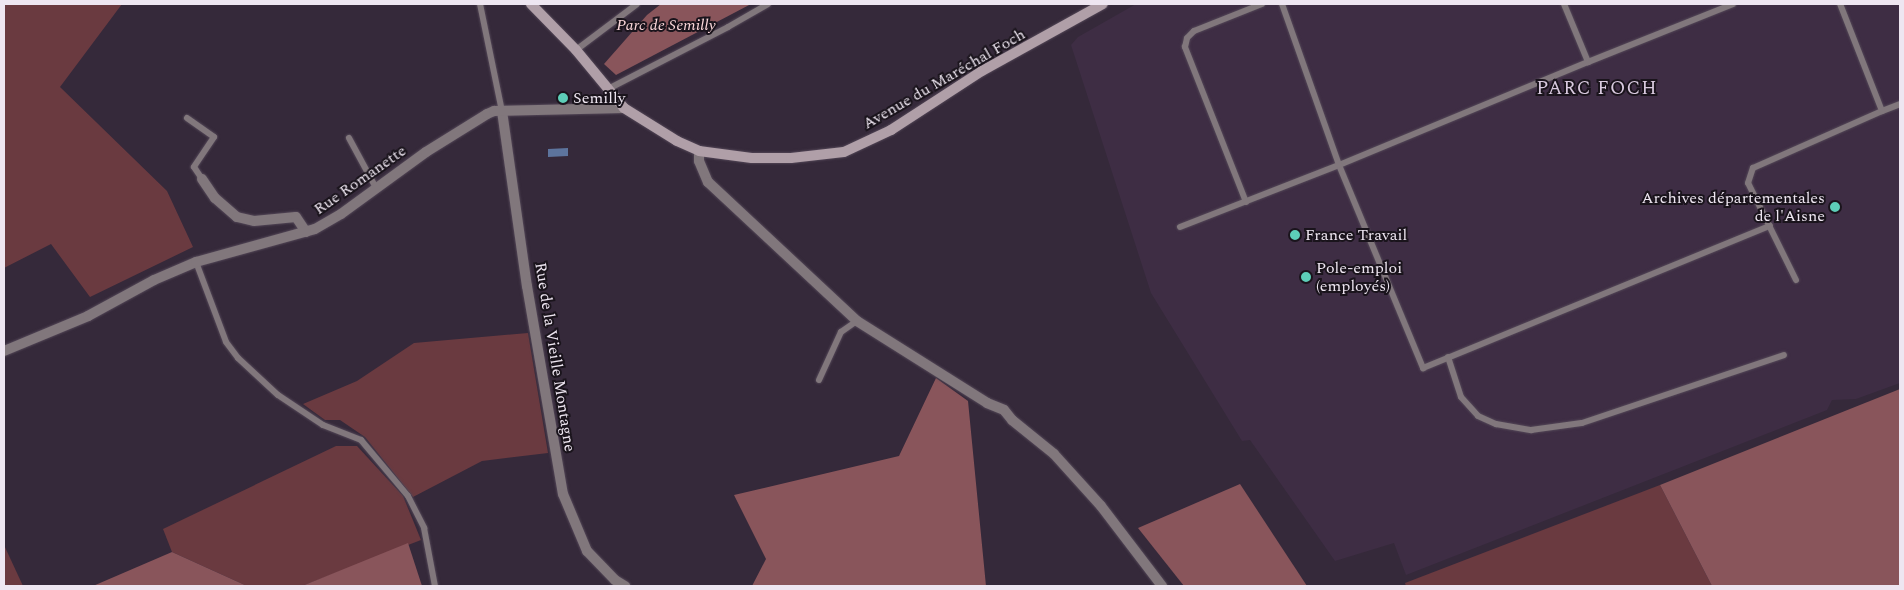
<!DOCTYPE html>
<meta charset="utf-8">
<style>
body{margin:0}
#map{position:relative;width:1904px;height:590px;overflow:hidden;background:#35293a;font-family:Spectral,serif}
div>[style]{position:absolute}
.built>*{inset:0;background:#3e2d44}
.green>*{inset:0;background:#6a3a40}
.forest>*{inset:0;background:#89555b}
.water>*{inset:0;background:#5d749d}
.roads{filter:drop-shadow(0 0 1px #534757) drop-shadow(0 0 1px #534757)}
.lane>*{height:6px;margin:-3px;padding:0 3px;transform-origin:3px;border-radius:3px;background:#81777c}
.street>*{height:10px;margin:-5px;padding:0 5px;transform-origin:5px;border-radius:5px;background:#81777c}
.secondary>*{height:10px;margin:-5px;padding:0 5px;transform-origin:5px;border-radius:5px;background:#b09fa8}
.dots>*{width:14px;height:14px;translate:-50% -50%;box-sizing:border-box;border:2px solid #1a141c;border-radius:50%}
span{translate:-50% -50%;white-space:nowrap;text-align:center;line-height:1.15;-webkit-text-stroke:4px #1a141c;paint-order:stroke}
.park-label{font-size:16px;color:#fcd8db;font-style:italic}
.street-label{font-size:16px;color:#eee6f1}
.poi-label{font-size:16px;color:#eee6f1}
.left{translate:0 -50%;text-align:left}
.right{translate:-100% -50%;text-align:right}
.quarter-label{font-size:19px;color:#d9cadf;letter-spacing:1px}
.frame{position:absolute;inset:0;border:5px solid #eee6f1;pointer-events:none}
</style>
<div id="map">
<div class="built">
<i style="clip-path:polygon(1136px 4px,1900px 4px,1900px 383px,1856px 399px,1832px 400px,1827px 410px,1406px 575px,1394px 543px,1335px 561px,1250px 440px,1242px 441px,1151px 293px,1071px 45px,1078px 37px)"></i>
</div>
<div class="green">
<i style="clip-path:polygon(4px 4px,122px 4px,60px 87px,167px 191px,193px 247px,90px 297px,51px 244px,4px 268px)"></i>
<i style="clip-path:polygon(528px 333px,548px 453px,482px 461px,413px 497px,365px 437px,340px 420px,325px 420px,303px 404px,357px 381px,414px 343px)"></i>
<i style="clip-path:polygon(336px 446px,357px 446px,403px 496px,421px 540px,302px 586px,247px 586px,172px 552px,163px 529px)"></i>
<i style="clip-path:polygon(1660px 485px,1712px 586px,1406px 586px,1405px 583px)"></i>
<i style="clip-path:polygon(4px 545px,23px 586px,4px 586px)"></i>
</div>
<div class="forest">
<i style="clip-path:polygon(661px 4px,751px 4px,616px 75px,604px 64px,647px 15px)"></i>
<i style="clip-path:polygon(936px 378px,968px 401px,986px 586px,752px 586px,766px 559px,734px 495px,899px 456px)"></i>
<i style="clip-path:polygon(1900px 389px,1900px 586px,1712px 586px,1660px 485px)"></i>
<i style="clip-path:polygon(1240px 484px,1307px 586px,1184px 586px,1138px 528px)"></i>
<i style="clip-path:polygon(408px 543px,422px 586px,302px 586px)"></i>
<i style="clip-path:polygon(172px 552px,247px 586px,93px 586px)"></i>
</div>
<div class="water">
<i style="clip-path:polygon(568px 148px,568px 156px,548px 157px,548px 149px)"></i>
</div>
<div class="roads">
<div class="lane">
<i style="left:480px;top:4px;width:109px;rotate:78.4deg"></i>
<i style="left:1564px;top:4px;width:63px;rotate:67.5deg"></i>
<i style="left:1588px;top:62px;width:269px;rotate:157.5deg"></i>
<i style="left:1339px;top:165px;width:220px;rotate:67.5deg"></i>
<i style="left:1423px;top:368px;width:375px;rotate:-22.3deg"></i>
<i style="left:576px;top:50px;width:76px;rotate:-37deg"></i>
<i style="left:1588px;top:62px;width:156px;rotate:-21.8deg"></i>
<i style="left:608px;top:89px;width:135px;rotate:-27.3deg"></i>
<i style="left:728px;top:27px;width:46px;rotate:-29.9deg"></i>
<i style="left:1882px;top:111px;width:19px;rotate:-21deg"></i>
<i style="left:187px;top:118px;width:33px;rotate:35deg"></i>
<i style="left:214px;top:137px;width:36px;rotate:124deg"></i>
<i style="left:194px;top:167px;width:14px;rotate:56deg"></i>
<i style="left:349px;top:138px;width:57px;rotate:61.6deg"></i>
<i style="left:1246px;top:202px;width:167px;rotate:-111.5deg"></i>
<i style="left:1185px;top:47px;width:9px;rotate:-77deg"></i>
<i style="left:1187px;top:38px;width:10px;rotate:-45deg"></i>
<i style="left:1194px;top:31px;width:73px;rotate:-21.7deg"></i>
<i style="left:1180px;top:227px;width:171px;rotate:-21.3deg"></i>
<i style="left:1339px;top:165px;width:171px;rotate:-109.5deg"></i>
<i style="left:196px;top:262px;width:85px;rotate:69.4deg"></i>
<i style="left:226px;top:342px;width:20px;rotate:53deg"></i>
<i style="left:238px;top:358px;width:54px;rotate:42.8deg"></i>
<i style="left:278px;top:395px;width:54px;rotate:33.7deg"></i>
<i style="left:323px;top:425px;width:41px;rotate:21.5deg"></i>
<i style="left:361px;top:440px;width:73px;rotate:50deg"></i>
<i style="left:408px;top:496px;width:36px;rotate:63deg"></i>
<i style="left:424px;top:528px;width:59px;rotate:79.3deg"></i>
<i style="left:1796px;top:280px;width:108px;rotate:-116.3deg"></i>
<i style="left:1748px;top:183px;width:16px;rotate:-72deg"></i>
<i style="left:1753px;top:168px;width:141px;rotate:-23.8deg"></i>
<i style="left:1882px;top:111px;width:115px;rotate:-111.4deg"></i>
<i style="left:1448px;top:357px;width:42px;rotate:72deg"></i>
<i style="left:1461px;top:397px;width:25px;rotate:48deg"></i>
<i style="left:1478px;top:416px;width:20px;rotate:24deg"></i>
<i style="left:1496px;top:424px;width:36px;rotate:10deg"></i>
<i style="left:1531px;top:430px;width:51px;rotate:-7.8deg"></i>
<i style="left:1582px;top:423px;width:213px;rotate:-18.6deg"></i>
<i style="left:819px;top:380px;width:53px;rotate:-65.4deg"></i>
<i style="left:841px;top:332px;width:19px;rotate:-35deg"></i>
</div>
<div class="street">
<i style="left:502px;top:111px;width:177px;rotate:81.9deg"></i>
<i style="left:527px;top:286px;width:211px;rotate:80.2deg"></i>
<i style="left:563px;top:494px;width:62px;rotate:67.2deg"></i>
<i style="left:587px;top:551px;width:40px;rotate:46deg"></i>
<i style="left:615px;top:580px;width:12px;rotate:31deg"></i>
<i style="left:699px;top:151px;width:10px;rotate:90deg"></i>
<i style="left:699px;top:161px;width:23px;rotate:67deg"></i>
<i style="left:708px;top:182px;width:204px;rotate:43deg"></i>
<i style="left:857px;top:321px;width:154px;rotate:32.2deg"></i>
<i style="left:987px;top:403px;width:18px;rotate:22deg"></i>
<i style="left:1004px;top:410px;width:13px;rotate:51deg"></i>
<i style="left:1012px;top:420px;width:54px;rotate:39deg"></i>
<i style="left:1054px;top:454px;width:70px;rotate:47.9deg"></i>
<i style="left:1101px;top:506px;width:101px;rotate:52.7deg"></i>
<i style="left:202px;top:179px;width:23px;rotate:56deg"></i>
<i style="left:215px;top:198px;width:29px;rotate:41deg"></i>
<i style="left:237px;top:217px;width:17px;rotate:13deg"></i>
<i style="left:254px;top:221px;width:42px;rotate:-5.4deg"></i>
<i style="left:296px;top:217px;width:18px;rotate:56deg"></i>
<i style="left:4px;top:351px;width:91px;rotate:-22.6deg"></i>
<i style="left:88px;top:316px;width:75px;rotate:-28.6deg"></i>
<i style="left:154px;top:280px;width:46px;rotate:-23.2deg"></i>
<i style="left:196px;top:262px;width:123px;rotate:-15.5deg"></i>
<i style="left:315px;top:229px;width:30px;rotate:-30deg"></i>
<i style="left:341px;top:214px;width:105px;rotate:-36.1deg"></i>
<i style="left:426px;top:152px;width:72px;rotate:-31.9deg"></i>
<i style="left:487px;top:114px;width:8px;rotate:-23deg"></i>
<i style="left:494px;top:111px;width:130px;rotate:-1.3deg"></i>
</div>
<div class="secondary">
<i style="left:531px;top:4px;width:64px;rotate:45.6deg"></i>
<i style="left:576px;top:50px;width:75px;rotate:50.4deg"></i>
<i style="left:624px;top:108px;width:62px;rotate:31.9deg"></i>
<i style="left:677px;top:141px;width:24px;rotate:24deg"></i>
<i style="left:699px;top:151px;width:53px;rotate:7.5deg"></i>
<i style="left:752px;top:158px;width:39px"></i>
<i style="left:791px;top:158px;width:53px;rotate:-6.5deg"></i>
<i style="left:844px;top:152px;width:52px;rotate:-25.1deg"></i>
<i style="left:891px;top:130px;width:108px;rotate:-33deg"></i>
<i style="left:982px;top:71px;width:138px;rotate:-29deg"></i>
</div>
</div>
<div class="dots">
<i style="left:563px;top:98px;background:#5dceb8"></i>
<i style="left:1835px;top:207px;background:#5dceb8"></i>
<i style="left:1295px;top:235px;background:#5dceb8"></i>
<i style="left:1306px;top:277px;background:#5dceb8"></i>
</div>
<div class="park-label">
<span style="left:666px;top:25px">Parc de Semilly</span>
</div>
<div class="street-label">
<span style="left:944px;top:79px;rotate:-30deg">Avenue du Maréchal Foch</span>
<span style="left:360px;top:180px;rotate:-35deg">Rue Romanette</span>
<span style="left:555px;top:357px;rotate:81deg">Rue de la Vieille Montagne</span>
</div>
<div class="poi-label">
<span class="left" style="left:573px;top:98px">Semilly</span>
<span class="right" style="left:1825px;top:207px">Archives départementales<br>de l'Aisne</span>
<span class="left" style="left:1305px;top:235px">France Travail</span>
<span class="left" style="left:1316px;top:277px">Pole-emploi<br>(employés)</span>
</div>
<div class="quarter-label">
<span style="left:1597px;top:89px">PARC FOCH</span>
</div>
<div class="frame"></div>
</div>
